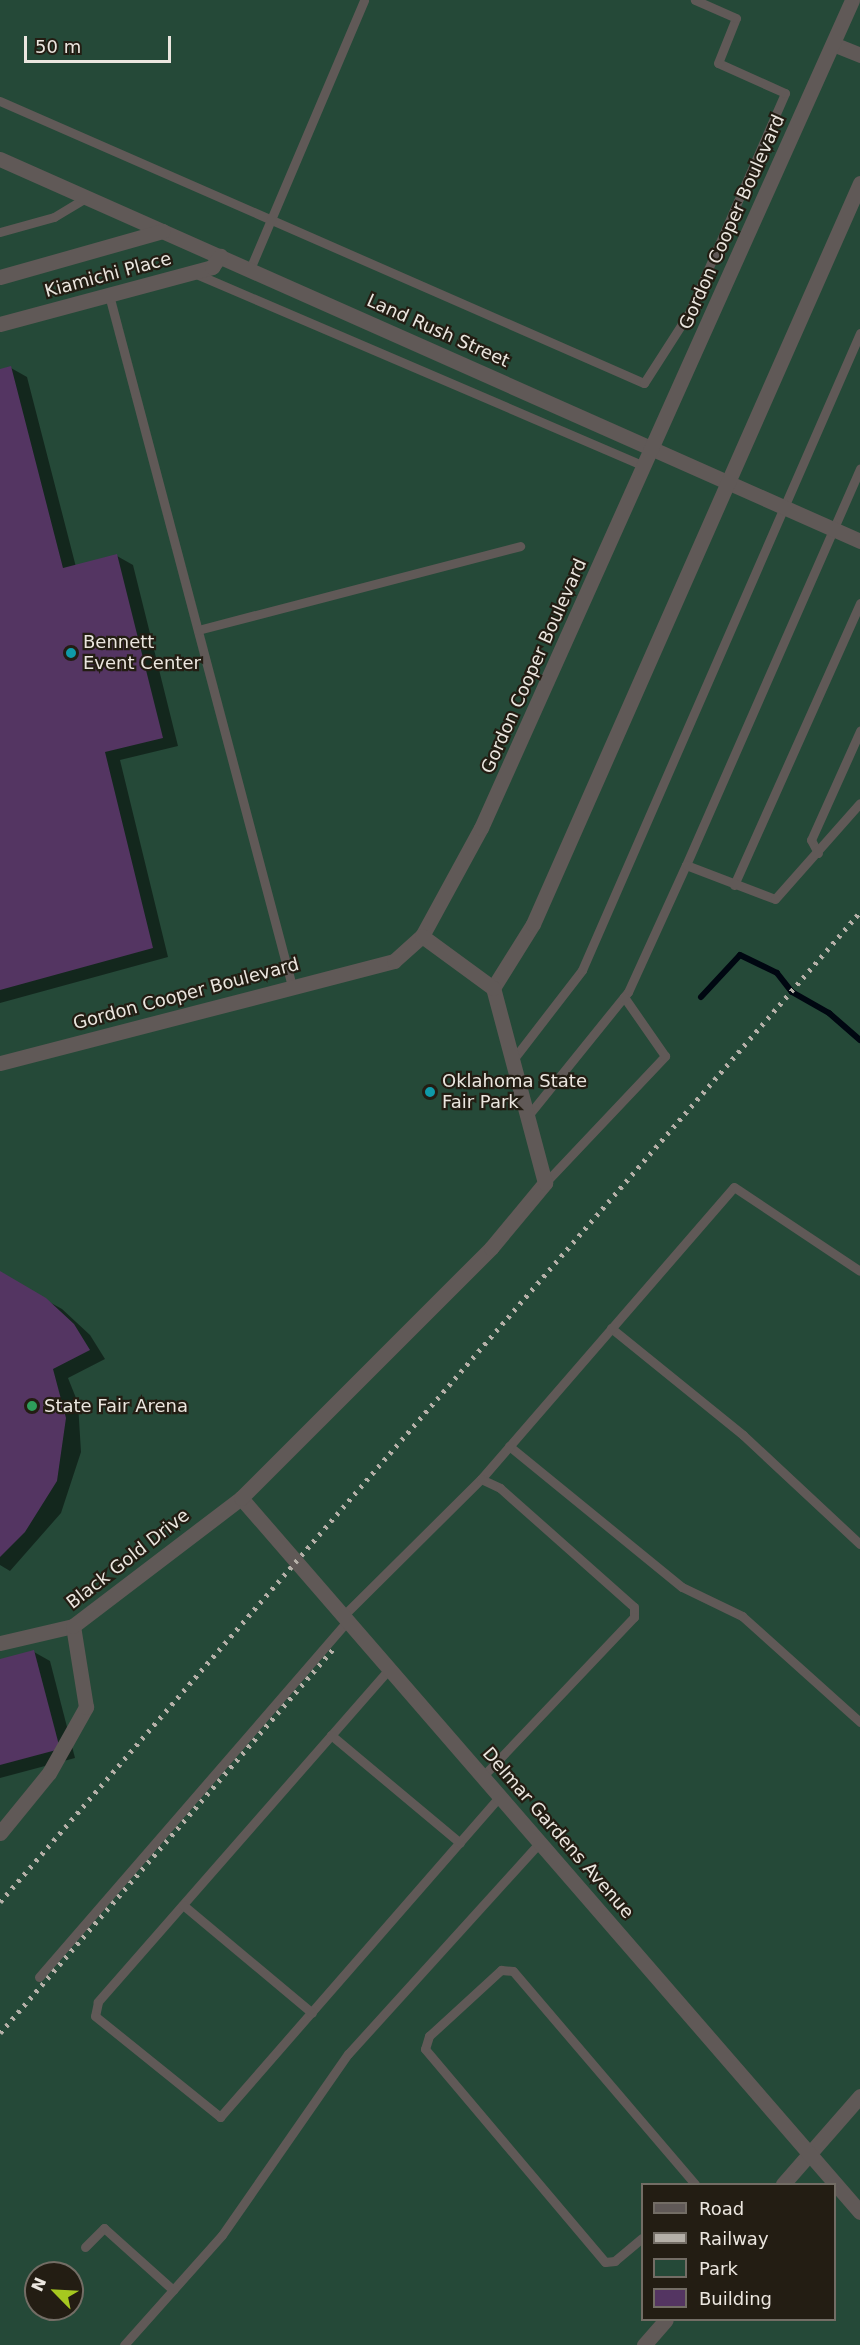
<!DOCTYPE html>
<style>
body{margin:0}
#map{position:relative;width:860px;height:2345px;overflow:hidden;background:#231d13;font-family:"DejaVu Sans",sans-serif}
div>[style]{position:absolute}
.green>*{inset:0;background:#254938}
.shadow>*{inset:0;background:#0007}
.stream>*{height:6px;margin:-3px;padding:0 3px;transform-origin:3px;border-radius:3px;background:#000711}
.building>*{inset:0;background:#543562}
.service>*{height:9px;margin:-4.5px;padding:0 4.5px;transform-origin:4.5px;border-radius:4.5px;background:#605957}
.minor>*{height:15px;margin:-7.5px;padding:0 7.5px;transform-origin:7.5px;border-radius:7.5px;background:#605957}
.tertiary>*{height:15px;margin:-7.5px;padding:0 7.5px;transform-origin:7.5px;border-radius:7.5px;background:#605957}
.rail>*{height:4.5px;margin-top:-2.25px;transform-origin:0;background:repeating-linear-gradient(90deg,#b5b0a8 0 3px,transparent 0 9px)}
.dots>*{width:16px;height:16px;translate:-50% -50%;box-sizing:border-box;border:3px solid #231d13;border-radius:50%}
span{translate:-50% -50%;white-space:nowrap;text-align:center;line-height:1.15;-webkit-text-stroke:4.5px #231d13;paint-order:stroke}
.street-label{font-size:18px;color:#ebe6df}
.poi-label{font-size:18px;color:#ebe6df}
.left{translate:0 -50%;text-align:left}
.legend{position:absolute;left:641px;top:2183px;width:195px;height:138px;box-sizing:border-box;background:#231d13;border:2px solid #736d65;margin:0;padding:8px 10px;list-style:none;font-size:18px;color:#ebe6df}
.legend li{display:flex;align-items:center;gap:12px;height:30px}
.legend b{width:30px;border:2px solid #736d65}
.north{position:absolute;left:24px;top:2261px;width:60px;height:60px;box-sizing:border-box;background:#231d13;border:2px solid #736d65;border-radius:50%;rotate:294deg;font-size:16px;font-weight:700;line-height:24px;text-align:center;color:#ebe6df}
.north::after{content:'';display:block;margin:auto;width:21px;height:27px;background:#a6c820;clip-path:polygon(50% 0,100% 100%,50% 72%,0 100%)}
.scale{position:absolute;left:24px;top:36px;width:147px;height:27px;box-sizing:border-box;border:3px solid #ebe6df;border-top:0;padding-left:8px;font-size:18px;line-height:21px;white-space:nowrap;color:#ebe6df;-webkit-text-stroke:4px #231d13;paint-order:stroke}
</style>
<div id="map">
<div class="green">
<i style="clip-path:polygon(evenodd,0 0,860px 0,860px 2345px,0 2345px,0 0,642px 2184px,834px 2184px,834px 2320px,642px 2320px,642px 2184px,0 0,36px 2273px,72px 2273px,72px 2309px,36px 2309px,36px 2273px)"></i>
</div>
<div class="shadow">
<i style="clip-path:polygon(11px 368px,27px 377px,76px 567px,117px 556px,133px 565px,178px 746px,120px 760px,168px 957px,0 1003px,0 371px)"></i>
<i style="clip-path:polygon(0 1275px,62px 1309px,90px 1335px,105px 1359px,68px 1378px,78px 1403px,81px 1452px,61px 1513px,10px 1571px,0 1565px)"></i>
<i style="clip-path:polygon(34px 1652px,50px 1661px,75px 1758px,0 1778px,0 1661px)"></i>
</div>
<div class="stream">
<i style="left:701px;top:997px;width:57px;rotate:-47.1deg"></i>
<i style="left:740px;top:955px;width:41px;rotate:25.9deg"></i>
<i style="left:777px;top:973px;width:24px;rotate:52deg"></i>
<i style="left:792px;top:992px;width:43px;rotate:29.6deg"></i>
<i style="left:829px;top:1013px;width:41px;rotate:41.1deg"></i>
</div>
<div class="building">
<i style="clip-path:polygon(11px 366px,63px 568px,117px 554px,163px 738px,105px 752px,153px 948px,0 990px,0 369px)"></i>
<i style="clip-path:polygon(0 1271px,46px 1298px,74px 1324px,90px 1350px,53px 1369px,66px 1418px,57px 1481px,25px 1532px,0 1557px)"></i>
<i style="clip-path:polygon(34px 1650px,60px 1749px,0 1765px,0 1659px)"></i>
</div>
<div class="service">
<i style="left:0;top:101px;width:703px;rotate:23.65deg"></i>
<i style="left:644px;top:383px;width:83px;rotate:-57.3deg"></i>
<i style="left:689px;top:313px;width:240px;rotate:-66.4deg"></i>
<i style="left:785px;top:93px;width:73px;rotate:-155.9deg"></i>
<i style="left:718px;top:63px;width:48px;rotate:-68.2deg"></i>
<i style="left:736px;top:18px;width:45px;rotate:-156.3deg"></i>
<i style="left:0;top:232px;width:56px;rotate:-15.5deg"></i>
<i style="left:54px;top:217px;width:39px;rotate:-31deg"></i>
<i style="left:250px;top:269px;width:292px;rotate:-67deg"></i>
<i style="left:194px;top:273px;width:490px;rotate:23.2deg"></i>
<i style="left:109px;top:295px;width:715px;rotate:75.17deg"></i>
<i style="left:198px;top:630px;width:333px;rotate:-14.6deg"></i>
<i style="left:818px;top:853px;width:15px;rotate:-118deg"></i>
<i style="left:811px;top:840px;width:120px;rotate:-65.8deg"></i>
<i style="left:686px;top:865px;width:433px;rotate:-66.3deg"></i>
<i style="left:734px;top:885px;width:309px;rotate:-65.9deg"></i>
<i style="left:512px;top:1061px;width:115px;rotate:-52.4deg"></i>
<i style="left:582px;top:970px;width:695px;rotate:-66.42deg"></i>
<i style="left:527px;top:1117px;width:161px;rotate:-51.1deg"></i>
<i style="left:628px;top:992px;width:140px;rotate:-65.5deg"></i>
<i style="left:686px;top:865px;width:95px;rotate:20.9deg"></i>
<i style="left:775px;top:899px;width:128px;rotate:-48.5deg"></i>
<i style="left:545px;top:1183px;width:175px;rotate:-46.6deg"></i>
<i style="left:665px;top:1056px;width:72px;rotate:-124.8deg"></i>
<i style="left:611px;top:1328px;width:170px;rotate:39deg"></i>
<i style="left:743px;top:1435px;width:160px;rotate:43deg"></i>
<i style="left:509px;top:1446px;width:223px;rotate:39.2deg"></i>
<i style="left:682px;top:1587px;width:67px;rotate:25.8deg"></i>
<i style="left:742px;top:1616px;width:159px;rotate:41.9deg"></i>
<i style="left:481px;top:1479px;width:386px;rotate:-49.1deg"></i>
<i style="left:734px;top:1187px;width:151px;rotate:33.7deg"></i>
<i style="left:344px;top:1615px;width:193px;rotate:-44.8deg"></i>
<i style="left:481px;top:1479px;width:21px;rotate:25deg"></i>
<i style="left:500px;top:1488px;width:179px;rotate:41.6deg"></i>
<i style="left:634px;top:1607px;width:10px;rotate:90deg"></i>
<i style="left:634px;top:1617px;width:219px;rotate:133.5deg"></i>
<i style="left:390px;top:1668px;width:444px;rotate:131.2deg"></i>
<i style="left:98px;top:2002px;width:14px;rotate:102deg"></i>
<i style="left:95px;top:2016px;width:161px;rotate:38.9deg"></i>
<i style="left:220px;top:2117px;width:426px;rotate:-48.9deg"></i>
<i style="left:331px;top:1735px;width:168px;rotate:39.9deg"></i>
<i style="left:183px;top:1905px;width:168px;rotate:39.9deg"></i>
<i style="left:39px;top:1977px;width:472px;rotate:-49.1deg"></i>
<i style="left:642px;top:2238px;width:35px;rotate:140deg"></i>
<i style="left:615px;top:2261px;width:10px;rotate:174deg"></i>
<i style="left:605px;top:2262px;width:279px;rotate:-130.2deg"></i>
<i style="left:425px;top:2049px;width:14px;rotate:-73deg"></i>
<i style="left:429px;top:2036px;width:98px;rotate:-42.5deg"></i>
<i style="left:501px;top:1970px;width:12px;rotate:5deg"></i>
<i style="left:513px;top:1971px;width:280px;rotate:49.5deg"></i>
<i style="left:85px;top:2247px;width:27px;rotate:-45deg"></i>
<i style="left:104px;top:2228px;width:93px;rotate:41.9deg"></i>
<i style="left:124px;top:2345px;width:147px;rotate:-48.3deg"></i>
<i style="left:222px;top:2235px;width:221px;rotate:-55.2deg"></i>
<i style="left:348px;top:2054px;width:286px;rotate:-47.8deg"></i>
</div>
<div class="minor">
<i style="left:833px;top:44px;width:29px;rotate:22deg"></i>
<i style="left:0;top:159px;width:941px;rotate:23.95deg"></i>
<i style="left:0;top:1643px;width:75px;rotate:-13.1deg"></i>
<i style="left:783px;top:2184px;width:117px;rotate:-48.8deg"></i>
<i style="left:644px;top:2345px;width:33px;rotate:-49deg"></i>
</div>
<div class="tertiary">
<i style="left:0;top:277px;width:169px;rotate:-15.8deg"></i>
<i style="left:0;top:324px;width:220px;rotate:-15deg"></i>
<i style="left:212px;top:267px;width:14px;rotate:-54deg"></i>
<i style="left:493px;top:988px;width:75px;rotate:-58deg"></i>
<i style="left:533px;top:924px;width:810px;rotate:-66.19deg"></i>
<i style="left:0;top:1063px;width:407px;rotate:-14.5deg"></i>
<i style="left:394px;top:961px;width:38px;rotate:-42deg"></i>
<i style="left:422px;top:936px;width:123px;rotate:-61.4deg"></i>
<i style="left:481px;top:828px;width:907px;rotate:-65.86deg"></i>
<i style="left:241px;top:1498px;width:945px;rotate:49.08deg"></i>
<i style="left:0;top:1833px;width:77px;rotate:-50.8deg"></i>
<i style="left:49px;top:1773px;width:76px;rotate:-60.7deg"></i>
<i style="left:86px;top:1707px;width:82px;rotate:-99.1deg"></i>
<i style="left:73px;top:1626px;width:211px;rotate:-37.3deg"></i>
<i style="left:241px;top:1498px;width:354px;rotate:-45deg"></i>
<i style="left:491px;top:1248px;width:85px;rotate:-50.3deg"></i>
<i style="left:545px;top:1183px;width:202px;rotate:-104.9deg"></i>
<i style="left:493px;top:988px;width:88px;rotate:-143.8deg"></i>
</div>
<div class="rail">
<i style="left:0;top:1902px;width:1311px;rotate:-49.02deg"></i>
<i style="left:0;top:2033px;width:511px;rotate:-49.05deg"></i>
</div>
<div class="dots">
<i style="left:71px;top:653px;background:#0f9aa8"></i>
<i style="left:430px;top:1092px;background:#0f9aa8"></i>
<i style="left:32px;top:1406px;background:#2e9e5b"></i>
</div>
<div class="street-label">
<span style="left:732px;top:222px;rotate:-66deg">Gordon Cooper Boulevard</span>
<span style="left:108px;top:275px;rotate:-15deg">Kiamichi Place</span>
<span style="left:438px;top:331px;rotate:24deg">Land Rush Street</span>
<span style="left:534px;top:666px;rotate:-66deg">Gordon Cooper Boulevard</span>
<span style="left:186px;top:994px;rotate:-15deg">Gordon Cooper Boulevard</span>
<span style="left:128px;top:1559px;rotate:-38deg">Black Gold Drive</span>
<span style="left:558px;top:1833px;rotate:49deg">Delmar Gardens Avenue</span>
</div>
<div class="poi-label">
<span class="left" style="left:83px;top:653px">Bennett<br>Event Center</span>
<span class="left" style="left:442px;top:1092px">Oklahoma State<br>Fair Park</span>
<span class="left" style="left:44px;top:1406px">State Fair Arena</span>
</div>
<ul class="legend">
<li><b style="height:8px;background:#605957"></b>Road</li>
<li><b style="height:8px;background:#b5b0a8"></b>Railway</li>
<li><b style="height:16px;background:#254938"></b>Park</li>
<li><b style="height:16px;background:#543562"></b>Building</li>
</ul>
<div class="north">N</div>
<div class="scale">50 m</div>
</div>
